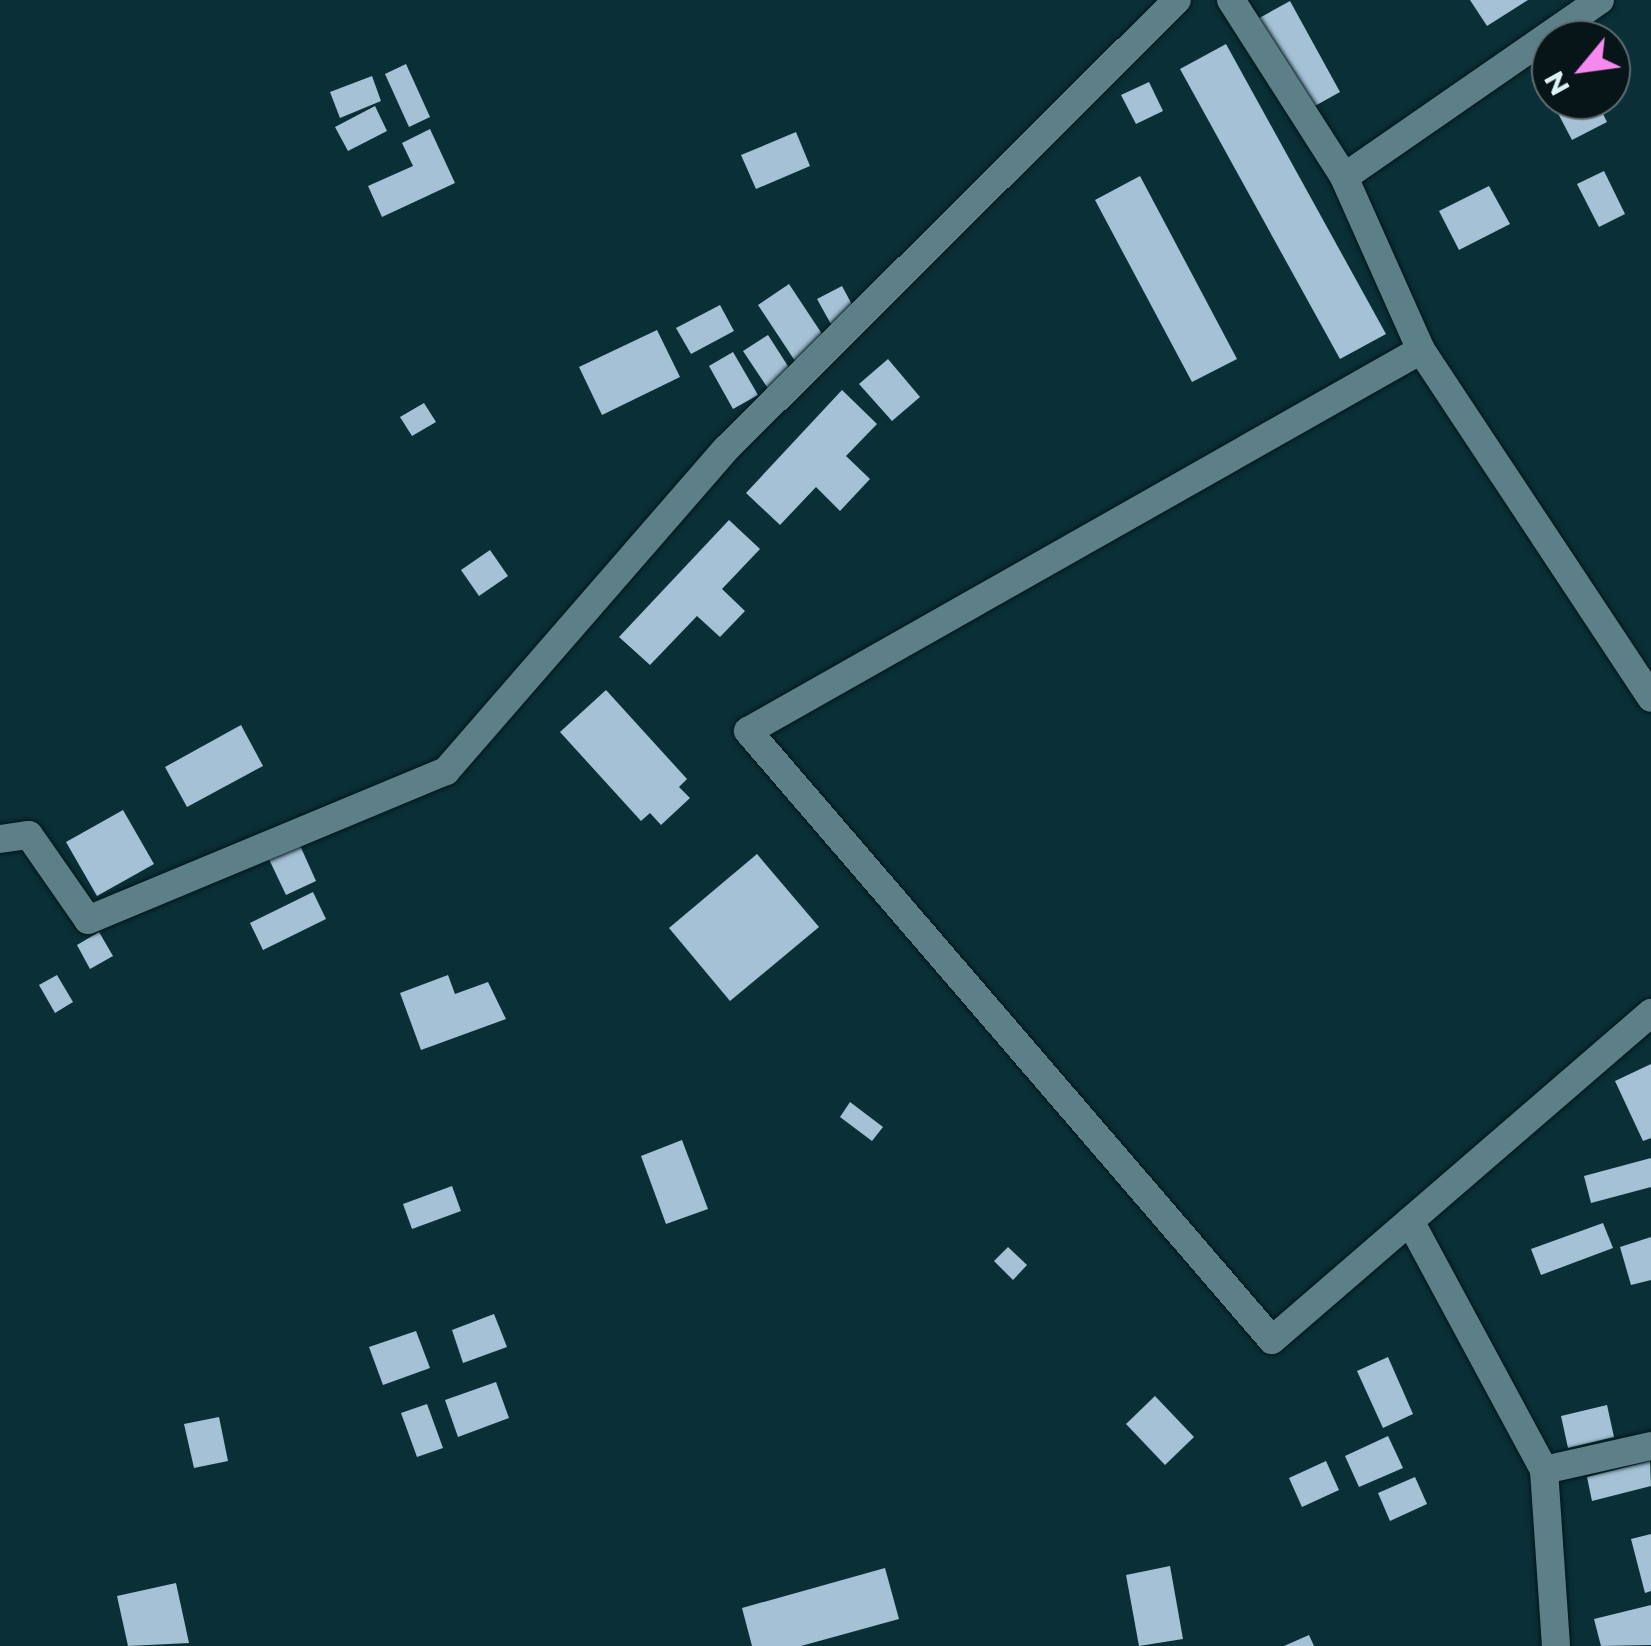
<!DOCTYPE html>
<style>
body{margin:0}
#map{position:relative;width:1651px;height:1646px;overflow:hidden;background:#0b2f36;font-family:Montserrat,sans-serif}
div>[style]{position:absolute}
.building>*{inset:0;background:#a4c1d5}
.roads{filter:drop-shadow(0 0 2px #00161b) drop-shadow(0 0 2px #00161b)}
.minor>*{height:28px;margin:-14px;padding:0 14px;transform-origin:14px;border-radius:14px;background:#5d8088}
span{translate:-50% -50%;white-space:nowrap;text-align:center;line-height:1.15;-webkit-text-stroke:10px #071518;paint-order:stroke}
.north{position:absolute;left:1531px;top:20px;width:100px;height:100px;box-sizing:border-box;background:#071518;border:2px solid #5d6d71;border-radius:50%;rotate:241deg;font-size:28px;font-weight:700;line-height:40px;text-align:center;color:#def1f6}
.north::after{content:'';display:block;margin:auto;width:35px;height:45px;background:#f589ef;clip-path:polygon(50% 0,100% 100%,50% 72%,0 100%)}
</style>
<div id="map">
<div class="building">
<i style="clip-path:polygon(1470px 0,1528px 0,1487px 26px)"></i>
<i style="clip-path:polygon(1290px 1px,1340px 92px,1304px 112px,1254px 21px)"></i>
<i style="clip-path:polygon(1226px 44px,1386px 334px,1340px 359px,1180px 69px)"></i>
<i style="clip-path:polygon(406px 64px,430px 117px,409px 127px,385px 74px)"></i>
<i style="clip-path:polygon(372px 76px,381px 101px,340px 118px,330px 92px)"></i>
<i style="clip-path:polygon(1149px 82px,1163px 111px,1136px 124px,1121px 95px)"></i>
<i style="clip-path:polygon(1551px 100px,1596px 100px,1607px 122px,1572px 140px)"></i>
<i style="clip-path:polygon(375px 106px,387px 131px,348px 151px,335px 127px)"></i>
<i style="clip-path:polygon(430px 129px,455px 183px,382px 217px,368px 186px,413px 166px,402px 143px)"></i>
<i style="clip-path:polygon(796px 132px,810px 166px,756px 189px,741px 155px)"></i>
<i style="clip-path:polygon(1604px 171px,1625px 214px,1599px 227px,1577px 184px)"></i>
<i style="clip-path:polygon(1140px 176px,1237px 359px,1192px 382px,1095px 200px)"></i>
<i style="clip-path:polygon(1489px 186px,1510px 224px,1459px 250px,1439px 211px)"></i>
<i style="clip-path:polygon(789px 284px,828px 343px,797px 364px,758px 305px)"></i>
<i style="clip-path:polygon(842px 286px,856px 312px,832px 326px,817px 299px)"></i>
<i style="clip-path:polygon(720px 305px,734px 331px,691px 354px,676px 328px)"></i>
<i style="clip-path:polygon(657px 330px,680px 377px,602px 415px,579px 367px)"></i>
<i style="clip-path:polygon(768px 335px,793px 374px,769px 390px,743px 351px)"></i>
<i style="clip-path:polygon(733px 352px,758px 395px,733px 409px,709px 366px)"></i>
<i style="clip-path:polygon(888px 359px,920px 397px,892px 421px,859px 384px)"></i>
<i style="clip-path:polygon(842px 390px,877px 424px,846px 456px,870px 479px,840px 511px,816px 487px,780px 525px,746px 493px)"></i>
<i style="clip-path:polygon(424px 403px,436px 422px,412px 436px,400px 417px)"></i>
<i style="clip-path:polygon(729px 520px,760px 549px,722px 589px,745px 611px,720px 637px,697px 616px,650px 665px,619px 637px)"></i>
<i style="clip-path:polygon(490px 550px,508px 576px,479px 596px,461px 570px)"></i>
<i style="clip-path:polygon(606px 690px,687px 779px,679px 787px,690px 798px,661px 825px,650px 813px,641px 821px,560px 732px)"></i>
<i style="clip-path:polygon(241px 725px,263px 766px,187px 807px,165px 767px)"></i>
<i style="clip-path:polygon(123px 810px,154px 864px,97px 896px,66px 842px)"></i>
<i style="clip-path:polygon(298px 841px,316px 881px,286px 895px,267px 855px)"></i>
<i style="clip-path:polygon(757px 854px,819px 927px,730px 1001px,669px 928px)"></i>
<i style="clip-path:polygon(313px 892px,326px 919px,263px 950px,250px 923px)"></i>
<i style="clip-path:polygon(99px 932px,113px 956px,90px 969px,77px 945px)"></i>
<i style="clip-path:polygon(57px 975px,73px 1002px,55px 1013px,39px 985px)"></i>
<i style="clip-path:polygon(448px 975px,455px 994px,488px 982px,506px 1019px,421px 1050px,400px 993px)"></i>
<i style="clip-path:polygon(1651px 1064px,1651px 1138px,1643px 1141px,1615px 1081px)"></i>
<i style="clip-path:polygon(850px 1102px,883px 1127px,872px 1141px,840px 1117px)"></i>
<i style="clip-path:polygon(682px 1140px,708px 1209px,666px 1224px,641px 1156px)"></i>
<i style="clip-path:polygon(1651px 1158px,1651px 1187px,1591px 1203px,1584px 1176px)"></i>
<i style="clip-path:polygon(452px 1186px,461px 1211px,412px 1229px,403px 1204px)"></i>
<i style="clip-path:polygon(1603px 1223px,1613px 1248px,1541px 1275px,1531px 1249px)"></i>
<i style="clip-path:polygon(1651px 1237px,1651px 1280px,1631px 1285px,1620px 1247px)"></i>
<i style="clip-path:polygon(1008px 1247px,1027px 1265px,1013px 1280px,994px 1261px)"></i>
<i style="clip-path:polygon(494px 1314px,507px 1347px,463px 1363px,452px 1330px)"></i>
<i style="clip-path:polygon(416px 1331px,430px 1368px,383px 1385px,369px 1347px)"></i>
<i style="clip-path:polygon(1388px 1357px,1413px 1414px,1383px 1428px,1357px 1371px)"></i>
<i style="clip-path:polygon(496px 1382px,509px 1418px,458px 1437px,445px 1400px)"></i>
<i style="clip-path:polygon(1155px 1396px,1194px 1437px,1165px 1465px,1126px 1424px)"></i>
<i style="clip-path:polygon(427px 1404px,443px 1448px,417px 1457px,401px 1413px)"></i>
<i style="clip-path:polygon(1607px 1405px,1614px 1437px,1568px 1448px,1561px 1416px)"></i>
<i style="clip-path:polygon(219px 1417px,228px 1461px,194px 1468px,184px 1424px)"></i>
<i style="clip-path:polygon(1388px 1436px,1403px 1468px,1359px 1487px,1345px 1456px)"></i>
<i style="clip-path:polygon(1326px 1461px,1339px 1490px,1302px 1507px,1289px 1478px)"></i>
<i style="clip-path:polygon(1650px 1461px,1651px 1486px,1592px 1501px,1587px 1477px)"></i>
<i style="clip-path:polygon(1415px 1477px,1427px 1504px,1390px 1521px,1378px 1493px)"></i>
<i style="clip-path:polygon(1651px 1534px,1651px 1591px,1645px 1593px,1631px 1539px)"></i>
<i style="clip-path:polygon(1170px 1566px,1183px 1639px,1139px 1646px,1126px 1575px)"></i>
<i style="clip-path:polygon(885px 1568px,899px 1619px,801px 1646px,752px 1646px,742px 1608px)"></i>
<i style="clip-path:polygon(176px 1583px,189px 1643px,128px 1646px,117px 1596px)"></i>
<i style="clip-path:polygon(1651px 1605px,1651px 1645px,1601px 1646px,1594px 1619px)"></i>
<i style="clip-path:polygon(1309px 1635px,1314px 1646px,1284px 1646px)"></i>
</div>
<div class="roads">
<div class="minor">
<i style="left:1231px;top:0;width:210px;rotate:57.4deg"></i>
<i style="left:1600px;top:0;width:311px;rotate:145.3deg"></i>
<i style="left:1344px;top:177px;width:189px;rotate:66deg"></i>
<i style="left:1421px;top:350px;width:773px;rotate:150.48deg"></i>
<i style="left:748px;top:731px;width:803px;rotate:49.29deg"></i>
<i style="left:1272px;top:1340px;width:501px;rotate:-40.79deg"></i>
<i style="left:1421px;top:350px;width:417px;rotate:56.5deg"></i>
<i style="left:0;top:839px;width:29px;rotate:-8deg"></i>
<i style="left:29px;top:835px;width:103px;rotate:55.2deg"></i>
<i style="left:88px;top:920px;width:388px;rotate:-22.6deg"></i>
<i style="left:446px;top:771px;width:427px;rotate:-49deg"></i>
<i style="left:726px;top:449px;width:636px;rotate:-44.87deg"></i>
<i style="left:1410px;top:1221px;width:283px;rotate:61.7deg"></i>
<i style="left:1556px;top:1646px;width:176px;rotate:-93.9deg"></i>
<i style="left:1544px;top:1470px;width:110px;rotate:-12.6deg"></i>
</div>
</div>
<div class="north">N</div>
</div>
